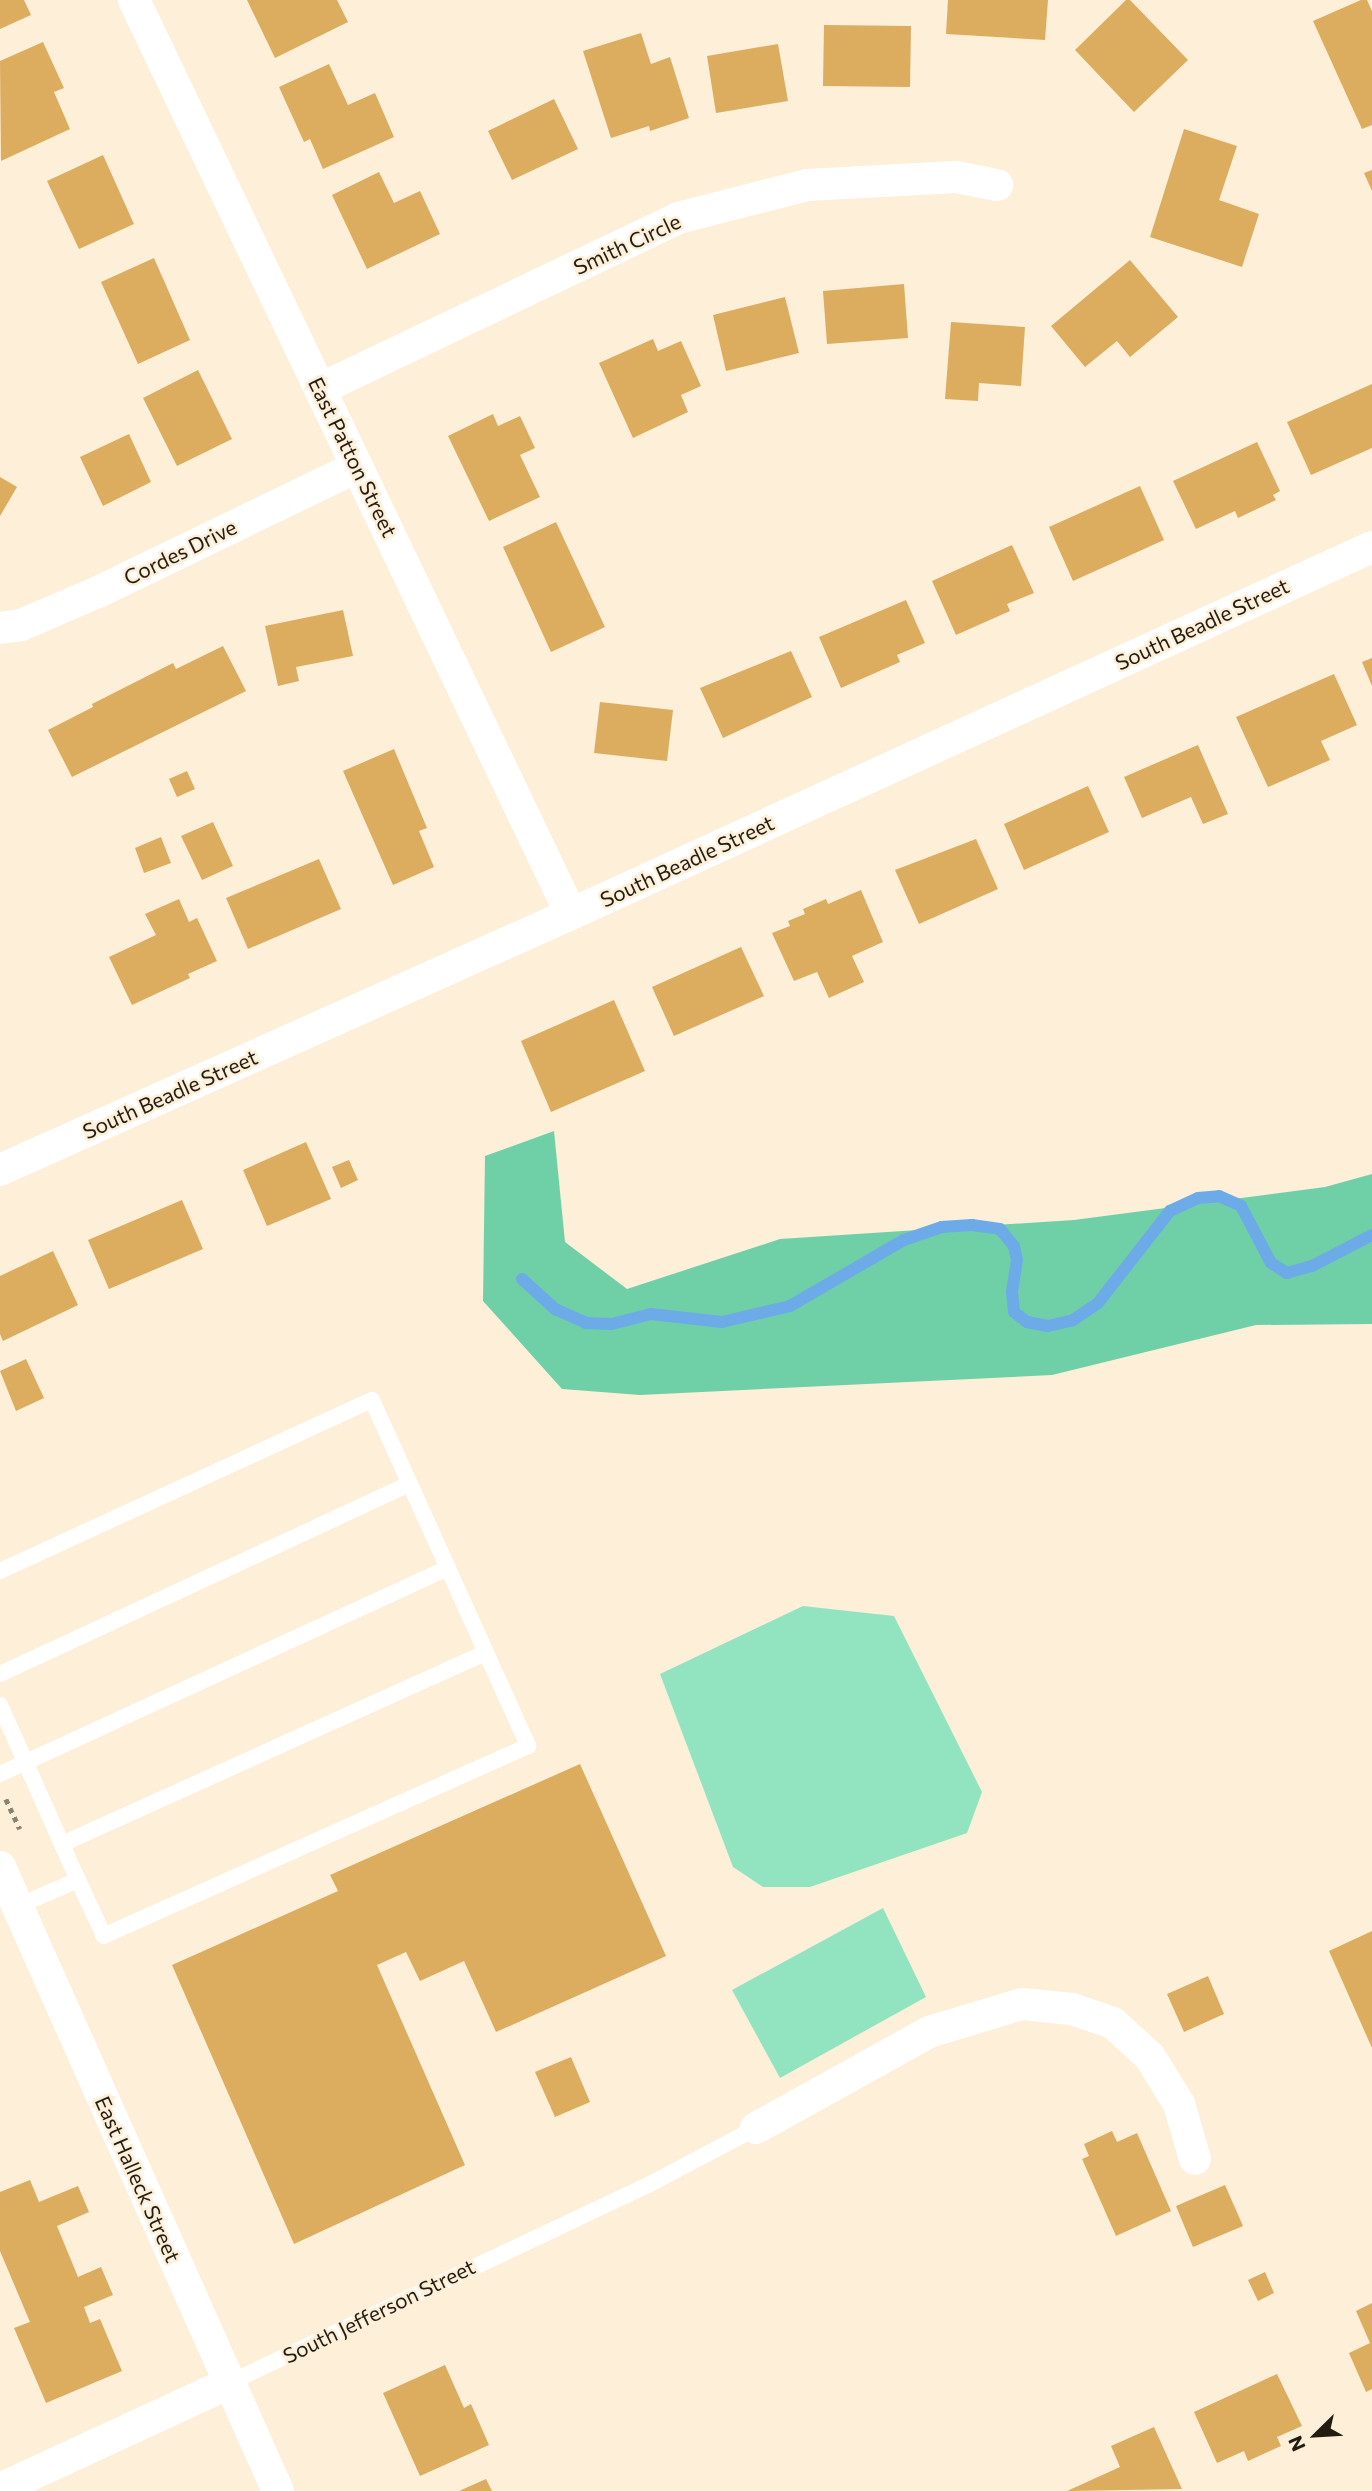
<!DOCTYPE html>
<style>
body{margin:0}
#map{position:relative;width:1372px;height:2491px;overflow:hidden;background:#feefd8;font-family:Commissioner,sans-serif}
div>[style]{position:absolute}
.green>*{inset:0;background:#91e4bf}
.forest>*{inset:0;background:#6fd0a7}
.stream>*{height:12px;margin:-6px;padding:0 6px;transform-origin:6px;border-radius:6px;background:#6daae8}
.building>*{inset:0;background:#dcac5f}
.path>*{height:4.5px;margin-top:-2.25px;transform-origin:0;background:repeating-linear-gradient(90deg,#8c8271 0 5px,transparent 0 10px)}
.service>*{height:16px;margin:-8px;padding:0 8px;transform-origin:8px;border-radius:8px;background:#fff}
.minor>*{height:32px;margin:-16px;padding:0 16px;transform-origin:16px;border-radius:16px;background:#fff}
span{translate:-50% -50%;white-space:nowrap;text-align:center;line-height:1.15;-webkit-text-stroke:5px #feefd8;paint-order:stroke}
.street-label{font-size:21px;color:#221c12}
.north{position:absolute;left:1281px;top:2400px;width:70px;height:70px;-webkit-text-stroke:5px #feefd8;paint-order:stroke;rotate:246deg;font-size:19px;font-weight:700;line-height:28px;text-align:center;color:#221c12}
.north::after{content:'';display:block;margin:auto;width:24px;height:32px;background:#221c12;clip-path:polygon(50% 0,100% 100%,50% 72%,0 100%)}
</style>
<div id="map">
<div class="green">
<i style="clip-path:polygon(803px 1606px,894px 1616px,982px 1792px,967px 1833px,810px 1887px,763px 1887px,733px 1867px,660px 1674px)"></i>
<i style="clip-path:polygon(883px 1908px,926px 1997px,780px 2078px,732px 1990px)"></i>
</div>
<div class="forest">
<i style="clip-path:polygon(554px 1131px,565px 1242px,627px 1289px,780px 1239px,1074px 1220px,1325px 1187px,1372px 1174px,1372px 1324px,1256px 1325px,1052px 1375px,640px 1395px,562px 1389px,483px 1301px,485px 1156px)"></i>
</div>
<div class="stream">
<i style="left:522px;top:1279px;width:45px;rotate:42.3deg"></i>
<i style="left:555px;top:1309px;width:34px;rotate:24deg"></i>
<i style="left:586px;top:1323px;width:26px;rotate:2deg"></i>
<i style="left:612px;top:1324px;width:40px;rotate:-14.4deg"></i>
<i style="left:651px;top:1314px;width:71px;rotate:6.4deg"></i>
<i style="left:722px;top:1322px;width:70px;rotate:-13.2deg"></i>
<i style="left:790px;top:1306px;width:132px;rotate:-30.1deg"></i>
<i style="left:904px;top:1240px;width:40px;rotate:-18.9deg"></i>
<i style="left:942px;top:1227px;width:30px;rotate:-4deg"></i>
<i style="left:972px;top:1225px;width:28px;rotate:8deg"></i>
<i style="left:1000px;top:1229px;width:22px;rotate:51deg"></i>
<i style="left:1014px;top:1246px;width:14px;rotate:78deg"></i>
<i style="left:1017px;top:1260px;width:32px;rotate:99deg"></i>
<i style="left:1012px;top:1292px;width:20px;rotate:84deg"></i>
<i style="left:1014px;top:1312px;width:16px;rotate:38deg"></i>
<i style="left:1027px;top:1322px;width:21px;rotate:11deg"></i>
<i style="left:1048px;top:1326px;width:26px;rotate:-13deg"></i>
<i style="left:1073px;top:1320px;width:30px;rotate:-34deg"></i>
<i style="left:1098px;top:1303px;width:117px;rotate:-52deg"></i>
<i style="left:1170px;top:1211px;width:31px;rotate:-25deg"></i>
<i style="left:1198px;top:1198px;width:21px;rotate:-5deg"></i>
<i style="left:1219px;top:1196px;width:24px;rotate:24deg"></i>
<i style="left:1241px;top:1206px;width:64px;rotate:62.2deg"></i>
<i style="left:1271px;top:1263px;width:19px;rotate:32deg"></i>
<i style="left:1287px;top:1273px;width:26px;rotate:-16deg"></i>
<i style="left:1312px;top:1266px;width:68px;rotate:-27.3deg"></i>
</div>
<div class="building">
<i style="clip-path:polygon(0 0,24px 0,31px 15px,0 29px)"></i>
<i style="clip-path:polygon(247px 0,337px 0,348px 22px,275px 58px)"></i>
<i style="clip-path:polygon(948px 0,1048px 0,1045px 40px,946px 34px)"></i>
<i style="clip-path:polygon(1126px 0,1130px 0,1188px 60px,1134px 112px,1075px 50px)"></i>
<i style="clip-path:polygon(1361px 0,1367px 0,1372px 11px,1372px 125px,1362px 129px,1313px 21px)"></i>
<i style="clip-path:polygon(824px 25px,911px 26px,910px 87px,823px 86px)"></i>
<i style="clip-path:polygon(641px 33px,651px 64px,670px 57px,689px 118px,650px 131px,649px 126px,611px 138px,583px 51px)"></i>
<i style="clip-path:polygon(43px 42px,64px 88px,54px 92px,70px 129px,1px 161px,0 61px)"></i>
<i style="clip-path:polygon(778px 44px,788px 101px,716px 113px,707px 56px)"></i>
<i style="clip-path:polygon(329px 64px,348px 105px,375px 93px,394px 137px,323px 169px,310px 139px,304px 142px,279px 87px)"></i>
<i style="clip-path:polygon(554px 99px,578px 149px,512px 180px,488px 131px)"></i>
<i style="clip-path:polygon(1184px 129px,1237px 146px,1219px 200px,1259px 214px,1242px 267px,1150px 237px)"></i>
<i style="clip-path:polygon(103px 155px,134px 224px,79px 249px,47px 181px)"></i>
<i style="clip-path:polygon(1372px 170px,1372px 191px,1364px 173px)"></i>
<i style="clip-path:polygon(379px 172px,394px 203px,420px 191px,440px 234px,367px 269px,332px 195px)"></i>
<i style="clip-path:polygon(154px 258px,190px 340px,138px 364px,101px 282px)"></i>
<i style="clip-path:polygon(1130px 260px,1178px 317px,1130px 357px,1117px 341px,1085px 367px,1051px 326px)"></i>
<i style="clip-path:polygon(904px 284px,908px 338px,827px 344px,823px 291px)"></i>
<i style="clip-path:polygon(785px 297px,799px 353px,726px 371px,713px 315px)"></i>
<i style="clip-path:polygon(951px 322px,1025px 327px,1021px 386px,979px 383px,978px 401px,945px 399px)"></i>
<i style="clip-path:polygon(653px 339px,658px 351px,681px 341px,701px 386px,681px 395px,688px 412px,633px 438px,599px 363px)"></i>
<i style="clip-path:polygon(198px 370px,232px 439px,177px 466px,143px 398px)"></i>
<i style="clip-path:polygon(1372px 384px,1372px 448px,1311px 475px,1287px 422px)"></i>
<i style="clip-path:polygon(493px 414px,498px 426px,520px 416px,535px 448px,520px 455px,540px 497px,489px 521px,448px 436px)"></i>
<i style="clip-path:polygon(129px 434px,151px 482px,103px 506px,80px 457px)"></i>
<i style="clip-path:polygon(1257px 442px,1280px 491px,1273px 495px,1276px 500px,1238px 518px,1235px 511px,1196px 529px,1173px 481px)"></i>
<i style="clip-path:polygon(0 477px,17px 487px,0 516px)"></i>
<i style="clip-path:polygon(1140px 486px,1164px 540px,1073px 581px,1049px 527px)"></i>
<i style="clip-path:polygon(556px 522px,605px 627px,551px 652px,503px 547px)"></i>
<i style="clip-path:polygon(1012px 545px,1034px 593px,1007px 604px,1010px 611px,956px 635px,932px 581px)"></i>
<i style="clip-path:polygon(906px 600px,925px 643px,897px 655px,900px 662px,841px 688px,819px 637px)"></i>
<i style="clip-path:polygon(343px 610px,353px 656px,296px 667px,299px 681px,278px 686px,265px 626px)"></i>
<i style="clip-path:polygon(223px 646px,246px 691px,72px 777px,48px 730px,93px 707px,92px 704px,173px 663px,176px 669px)"></i>
<i style="clip-path:polygon(791px 651px,812px 697px,723px 738px,700px 688px)"></i>
<i style="clip-path:polygon(1372px 658px,1372px 686px,1362px 662px)"></i>
<i style="clip-path:polygon(1334px 674px,1357px 725px,1321px 741px,1330px 760px,1268px 787px,1236px 717px)"></i>
<i style="clip-path:polygon(600px 702px,673px 710px,667px 761px,594px 753px)"></i>
<i style="clip-path:polygon(1198px 745px,1228px 814px,1203px 824px,1191px 797px,1142px 818px,1124px 777px)"></i>
<i style="clip-path:polygon(394px 749px,427px 828px,419px 831px,434px 867px,393px 885px,343px 771px)"></i>
<i style="clip-path:polygon(187px 771px,195px 789px,177px 797px,169px 779px)"></i>
<i style="clip-path:polygon(1088px 786px,1109px 832px,1024px 870px,1004px 824px)"></i>
<i style="clip-path:polygon(213px 822px,233px 866px,202px 880px,181px 836px)"></i>
<i style="clip-path:polygon(161px 837px,171px 863px,144px 873px,135px 848px)"></i>
<i style="clip-path:polygon(976px 839px,998px 889px,919px 924px,895px 870px)"></i>
<i style="clip-path:polygon(319px 859px,341px 909px,248px 949px,226px 898px)"></i>
<i style="clip-path:polygon(861px 890px,883px 942px,852px 956px,864px 982px,829px 998px,817px 972px,794px 981px,772px 933px,790px 926px,788px 921px,805px 914px,803px 909px,826px 899px,828px 904px)"></i>
<i style="clip-path:polygon(179px 899px,189px 922px,197px 918px,217px 961px,188px 974px,190px 978px,132px 1005px,109px 957px,156px 935px,145px 914px)"></i>
<i style="clip-path:polygon(741px 947px,764px 996px,674px 1036px,652px 987px)"></i>
<i style="clip-path:polygon(614px 1000px,645px 1071px,551px 1112px,521px 1041px)"></i>
<i style="clip-path:polygon(306px 1142px,331px 1199px,267px 1226px,243px 1170px)"></i>
<i style="clip-path:polygon(349px 1160px,358px 1180px,341px 1188px,332px 1167px)"></i>
<i style="clip-path:polygon(182px 1200px,203px 1249px,109px 1289px,88px 1240px)"></i>
<i style="clip-path:polygon(53px 1251px,78px 1305px,3px 1341px,0 1334px,0 1276px)"></i>
<i style="clip-path:polygon(26px 1359px,44px 1398px,16px 1411px,0 1371px)"></i>
<i style="clip-path:polygon(580px 1764px,666px 1956px,496px 2032px,464px 1961px,420px 1981px,406px 1952px,377px 1965px,465px 2165px,294px 2244px,172px 1965px,338px 1891px,330px 1875px)"></i>
<i style="clip-path:polygon(1372px 1931px,1372px 2048px,1329px 1951px)"></i>
<i style="clip-path:polygon(1208px 1976px,1224px 2014px,1184px 2032px,1167px 1994px)"></i>
<i style="clip-path:polygon(571px 2057px,590px 2102px,555px 2117px,535px 2072px)"></i>
<i style="clip-path:polygon(1112px 2131px,1117px 2142px,1137px 2133px,1171px 2211px,1116px 2236px,1082px 2159px,1089px 2156px,1084px 2144px)"></i>
<i style="clip-path:polygon(30px 2180px,39px 2202px,78px 2186px,89px 2212px,57px 2226px,78px 2277px,101px 2267px,113px 2295px,84px 2307px,90px 2323px,100px 2319px,122px 2371px,46px 2403px,14px 2328px,30px 2322px,0 2251px,0 2192px)"></i>
<i style="clip-path:polygon(1225px 2185px,1243px 2226px,1193px 2247px,1176px 2206px)"></i>
<i style="clip-path:polygon(1265px 2272px,1274px 2293px,1258px 2301px,1248px 2280px)"></i>
<i style="clip-path:polygon(1372px 2303px,1372px 2389px,1366px 2392px,1349px 2353px,1370px 2343px,1356px 2311px)"></i>
<i style="clip-path:polygon(445px 2365px,464px 2408px,471px 2404px,489px 2445px,420px 2476px,383px 2393px)"></i>
<i style="clip-path:polygon(1277px 2374px,1302px 2426px,1277px 2437px,1281px 2446px,1248px 2461px,1244px 2451px,1217px 2463px,1194px 2412px)"></i>
<i style="clip-path:polygon(1154px 2427px,1182px 2489px,1067px 2491px,1120px 2467px,1111px 2446px)"></i>
<i style="clip-path:polygon(486px 2479px,492px 2491px,459px 2491px)"></i>
</div>
<div class="path">
<i style="left:6px;top:1799px;width:33px;rotate:65deg"></i>
</div>
<div class="service">
<i style="left:0;top:1571px;width:409px;rotate:-24.7deg"></i>
<i style="left:372px;top:1400px;width:380px;rotate:65.7deg"></i>
<i style="left:528px;top:1746px;width:465px;rotate:155.9deg"></i>
<i style="left:104px;top:1936px;width:62px;rotate:-114.9deg"></i>
<i style="left:78px;top:1880px;width:65px;rotate:156.6deg"></i>
<i style="left:0;top:1674px;width:451px;rotate:-24.9deg"></i>
<i style="left:0;top:1705px;width:192px;rotate:66deg"></i>
<i style="left:0;top:1774px;width:493px;rotate:-24.7deg"></i>
<i style="left:62px;top:1844px;width:465px;rotate:-24.3deg"></i>
<i style="left:229px;top:2383px;width:463px;rotate:-25.3deg"></i>
<i style="left:648px;top:2185px;width:122px;rotate:-27.8deg"></i>
</div>
<div class="minor">
<i style="left:134px;top:0;width:1013px;rotate:64.45deg"></i>
<i style="left:320px;top:389px;width:397px;rotate:-25.5deg"></i>
<i style="left:678px;top:218px;width:133px;rotate:-14.3deg"></i>
<i style="left:807px;top:185px;width:149px;rotate:-3.1deg"></i>
<i style="left:956px;top:177px;width:42px;rotate:11deg"></i>
<i style="left:0;top:628px;width:21px;rotate:-8deg"></i>
<i style="left:21px;top:625px;width:84px;rotate:-23.2deg"></i>
<i style="left:98px;top:592px;width:288px;rotate:-25.8deg"></i>
<i style="left:0;top:1170px;width:626px;rotate:-24.15deg"></i>
<i style="left:571px;top:914px;width:881px;rotate:-24.62deg"></i>
<i style="left:0;top:1867px;width:683px;rotate:65.99deg"></i>
<i style="left:756px;top:2128px;width:198px;rotate:-29deg"></i>
<i style="left:929px;top:2032px;width:97px;rotate:-16.8deg"></i>
<i style="left:1022px;top:2004px;width:50px;rotate:5.7deg"></i>
<i style="left:1072px;top:2009px;width:43px;rotate:18.9deg"></i>
<i style="left:1113px;top:2023px;width:50px;rotate:42.6deg"></i>
<i style="left:1150px;top:2057px;width:55px;rotate:58.3deg"></i>
<i style="left:1179px;top:2104px;width:57px;rotate:73.8deg"></i>
<i style="left:0;top:2489px;width:252px;rotate:-24.8deg"></i>
</div>
<div class="street-label">
<span style="left:627px;top:244px;rotate:-25deg">Smith Circle</span>
<span style="left:353px;top:457px;rotate:64deg">East Patton Street</span>
<span style="left:180px;top:552px;rotate:-26deg">Cordes Drive</span>
<span style="left:1202px;top:624px;rotate:-25deg">South Beadle Street</span>
<span style="left:687px;top:861px;rotate:-25deg">South Beadle Street</span>
<span style="left:170px;top:1094px;rotate:-24deg">South Beadle Street</span>
<span style="left:138px;top:2179px;rotate:66deg">East Halleck Street</span>
<span style="left:379px;top:2311px;rotate:-26deg">South Jefferson Street</span>
</div>
<div class="north">N</div>
</div>
